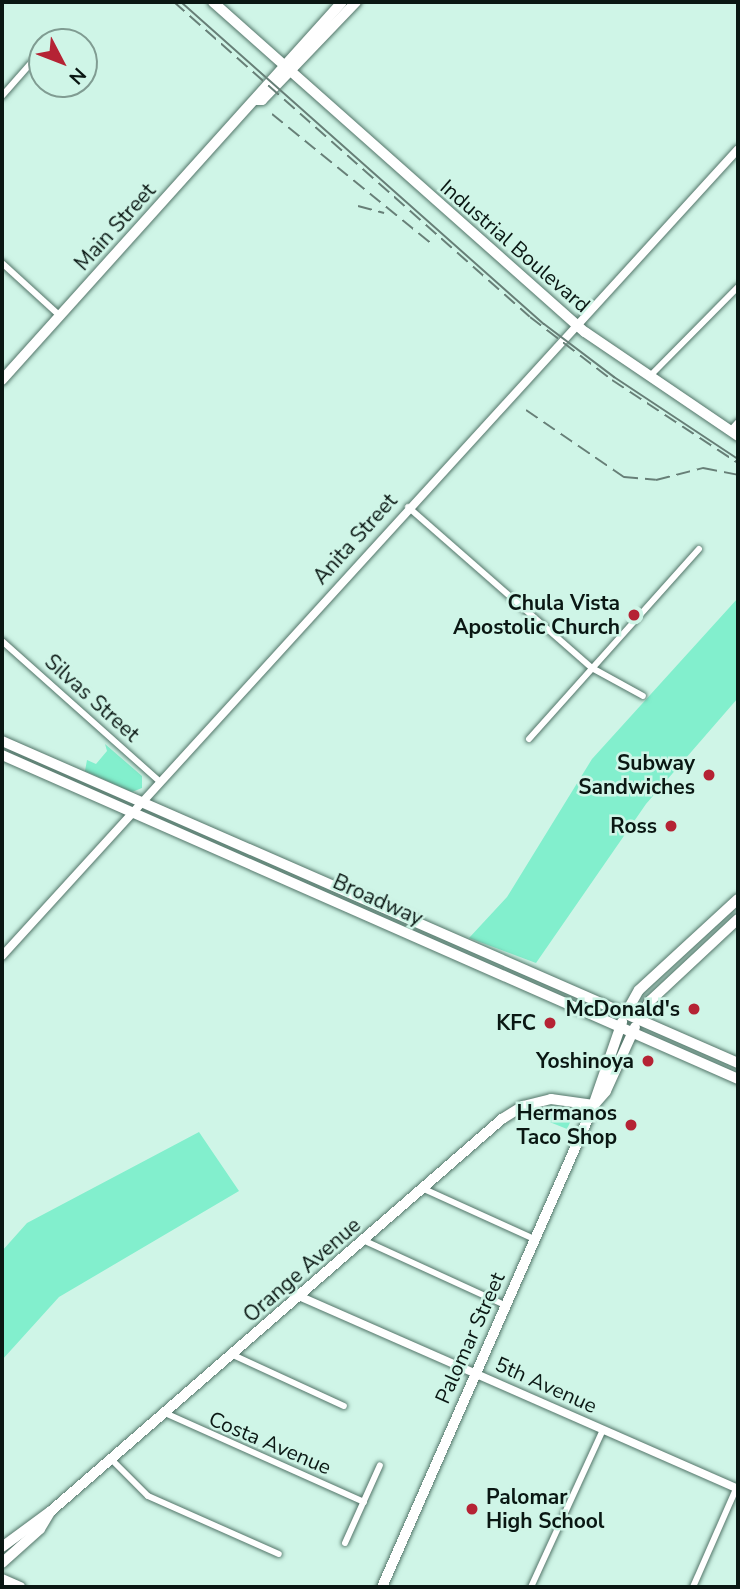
<!DOCTYPE html>
<style>
body{margin:0}
#map{position:relative;width:740px;height:1589px;overflow:hidden;background:#cff5e7;font-family:"Nunito Sans",sans-serif}
div>[style]{position:absolute}
.green>*{inset:0;background:#82efcd}
.roads{filter:drop-shadow(0 0 2px #537569) drop-shadow(0 0 2px #537569)}
.minor>*{height:6px;margin:-3px;padding:0 3px;transform-origin:3px;border-radius:3px;background:#fff}
.tertiary>*{height:8px;margin:-4px;padding:0 4px;transform-origin:4px;border-radius:4px;background:#fff}
.secondary>*{height:10px;margin:-5px;padding:0 5px;transform-origin:5px;border-radius:5px;background:#fff}
.primary>*{height:10px;margin:-5px;padding:0 5px;transform-origin:5px;border-radius:5px;background:#fff}
.tram>*{height:2px;margin:-1px;padding:0 1px;transform-origin:1px;border-radius:1px;background:#677f77}
.rail>*{height:2px;margin-top:-1px;transform-origin:0;background:repeating-linear-gradient(90deg,#677f77 0 14px,transparent 0 21px)}
.dots>*{width:19px;height:19px;translate:-50% -50%;box-sizing:border-box;border:4px solid #cff5e7;border-radius:50%}
span{translate:-50% -50%;white-space:nowrap;text-align:center;line-height:1.15;-webkit-text-stroke:5px #cff5e7;paint-order:stroke}
.street-label{font-size:21px;color:#0a1713}
.poi-label{font-size:21px;color:#0a1713;font-weight:700}
.right{translate:-100% -50%;text-align:right}
.left{translate:0 -50%;text-align:left}
.frame{position:absolute;inset:0;border:4px solid #0a1713;pointer-events:none}
.north{position:absolute;left:28px;top:28px;width:70px;height:70px;box-sizing:border-box;background:#cff5e7;border:2px solid #809c92;border-radius:50%;rotate:132deg;font-size:19px;font-weight:700;line-height:28px;text-align:center;color:#0a1713}
.north::after{content:'';display:block;margin:auto;width:24px;height:32px;background:#b52334;clip-path:polygon(50% 0,100% 100%,50% 72%,0 100%)}
</style>
<div id="map">
<div class="green">
<i style="clip-path:polygon(738px 598px,738px 698px,646px 804px,536px 963px,469px 938px,507px 897px,592px 759px)"></i>
<i style="clip-path:polygon(105px 744px,142px 776px,142px 788px,132px 792px,85px 771px,87px 760px,96px 764px,107px 751px)"></i>
<i style="clip-path:polygon(556px 1110px,574px 1114px,567px 1129px,532px 1115px)"></i>
<i style="clip-path:polygon(199px 1132px,239px 1191px,59px 1297px,2px 1360px,2px 1251px,27px 1223px)"></i>
</div>
<div class="roads">
<div class="minor">
<i style="left:2px;top:96px;width:44px;rotate:-48.7deg"></i>
<i style="left:2px;top:263px;width:79px;rotate:42.4deg"></i>
<i style="left:649px;top:377px;width:127px;rotate:-45.3deg"></i>
<i style="left:730px;top:431px;width:12px;rotate:-48deg"></i>
<i style="left:408px;top:507px;width:244px;rotate:41.2deg"></i>
<i style="left:592px;top:668px;width:58px;rotate:28.8deg"></i>
<i style="left:2px;top:641px;width:212px;rotate:41.7deg"></i>
<i style="left:529px;top:739px;width:255px;rotate:-48.2deg"></i>
<i style="left:424px;top:1189px;width:121px;rotate:24.4deg"></i>
<i style="left:365px;top:1241px;width:154px;rotate:24.6deg"></i>
<i style="left:233px;top:1355px;width:122px;rotate:24.7deg"></i>
<i style="left:165px;top:1413px;width:218px;rotate:24.1deg"></i>
<i style="left:111px;top:1459px;width:52px;rotate:45deg"></i>
<i style="left:148px;top:1496px;width:143px;rotate:23.9deg"></i>
<i style="left:345px;top:1543px;width:85px;rotate:-65.8deg"></i>
<i style="left:531px;top:1587px;width:173px;rotate:-65.4deg"></i>
<i style="left:693px;top:1587px;width:107px;rotate:-66.3deg"></i>
</div>
<div class="tertiary">
<i style="left:2px;top:956px;width:1092px;rotate:-47.63deg"></i>
<i style="left:301px;top:1297px;width:477px;rotate:23.7deg"></i>
</div>
<div class="secondary">
<i style="left:213px;top:2px;width:497px;rotate:41.6deg"></i>
<i style="left:585px;top:332px;width:185px;rotate:34.2deg"></i>
<i style="left:256px;top:100px;width:6px"></i>
<i style="left:262px;top:100px;width:136px;rotate:-46.2deg"></i>
<i style="left:2px;top:380px;width:508px;rotate:-48.03deg"></i>
<i style="left:626px;top:1013px;width:26px;rotate:-61deg"></i>
<i style="left:639px;top:990px;width:134px;rotate:-42.6deg"></i>
<i style="left:639px;top:1019px;width:21px;rotate:-59deg"></i>
<i style="left:650px;top:1001px;width:120px;rotate:-43deg"></i>
<i style="left:382px;top:1587px;width:527px;rotate:-66.26deg"></i>
</div>
<div class="primary">
<i style="left:2px;top:741px;width:803px;rotate:23.63deg"></i>
<i style="left:2px;top:755px;width:804px;rotate:23.76deg"></i>
<i style="left:594px;top:1103px;width:86px;rotate:-70.9deg"></i>
<i style="left:594px;top:1105px;width:18px;rotate:-49deg"></i>
<i style="left:606px;top:1091px;width:70px;rotate:-65.6deg"></i>
<i style="left:2px;top:1547px;width:61px;rotate:-36.3deg"></i>
<i style="left:51px;top:1511px;width:598px;rotate:-41deg"></i>
<i style="left:502px;top:1119px;width:25px;rotate:-32deg"></i>
<i style="left:523px;top:1106px;width:29px;rotate:-14deg"></i>
<i style="left:551px;top:1099px;width:43px;rotate:7.9deg"></i>
<i style="left:2px;top:1563px;width:51px;rotate:-41.8deg"></i>
<i style="left:40px;top:1529px;width:21px;rotate:-59deg"></i>
<i style="left:2px;top:1579px;width:20px;rotate:24deg"></i>
</div>
</div>
<div class="tram">
<i style="left:181px;top:2px;width:485px;rotate:41.6deg"></i>
<i style="left:544px;top:324px;width:88px;rotate:37.1deg"></i>
<i style="left:614px;top:377px;width:149px;rotate:33.5deg"></i>
</div>
<div class="rail">
<i style="left:174px;top:2px;width:475px;rotate:41.5deg"></i>
<i style="left:530px;top:317px;width:103px;rotate:37.5deg"></i>
<i style="left:612px;top:380px;width:151px;rotate:33.4deg"></i>
<i style="left:272px;top:114px;width:206px;rotate:39.1deg"></i>
<i style="left:358px;top:206px;width:27px;rotate:15deg"></i>
<i style="left:526px;top:410px;width:119px;rotate:34.4deg"></i>
<i style="left:624px;top:477px;width:32px;rotate:5deg"></i>
<i style="left:656px;top:480px;width:49px;rotate:-14.3deg"></i>
<i style="left:703px;top:468px;width:36px;rotate:11deg"></i>
</div>
<div class="dots">
<i style="left:634px;top:615px;background:#b52334"></i>
<i style="left:709px;top:775px;background:#b52334"></i>
<i style="left:671px;top:826px;background:#b52334"></i>
<i style="left:694px;top:1009px;background:#b52334"></i>
<i style="left:550px;top:1023px;background:#b52334"></i>
<i style="left:648px;top:1061px;background:#b52334"></i>
<i style="left:631px;top:1125px;background:#b52334"></i>
<i style="left:472px;top:1509px;background:#b52334"></i>
</div>
<div class="street-label">
<span style="left:115px;top:227px;rotate:-48deg">Main Street</span>
<span style="left:515px;top:246px;rotate:41deg">Industrial Boulevard</span>
<span style="left:355px;top:539px;rotate:-48deg">Anita Street</span>
<span style="left:92px;top:698px;rotate:42deg">Silvas Street</span>
<span style="left:378px;top:900px;rotate:24deg">Broadway</span>
<span style="left:302px;top:1270px;rotate:-41deg">Orange Avenue</span>
<span style="left:470px;top:1338px;rotate:-66deg">Palomar Street</span>
<span style="left:546px;top:1385px;rotate:24deg">5th Avenue</span>
<span style="left:270px;top:1443px;rotate:23deg">Costa Avenue</span>
</div>
<div class="poi-label">
<span class="right" style="left:620px;top:615px">Chula Vista<br>Apostolic Church</span>
<span class="right" style="left:695px;top:775px">Subway<br>Sandwiches</span>
<span class="right" style="left:657px;top:826px">Ross</span>
<span class="right" style="left:680px;top:1009px">McDonald's</span>
<span class="right" style="left:536px;top:1023px">KFC</span>
<span class="right" style="left:634px;top:1061px">Yoshinoya</span>
<span class="right" style="left:617px;top:1125px">Hermanos<br>Taco Shop</span>
<span class="left" style="left:486px;top:1509px">Palomar<br>High School</span>
</div>
<div class="frame"></div>
<div class="north">N</div>
</div>
